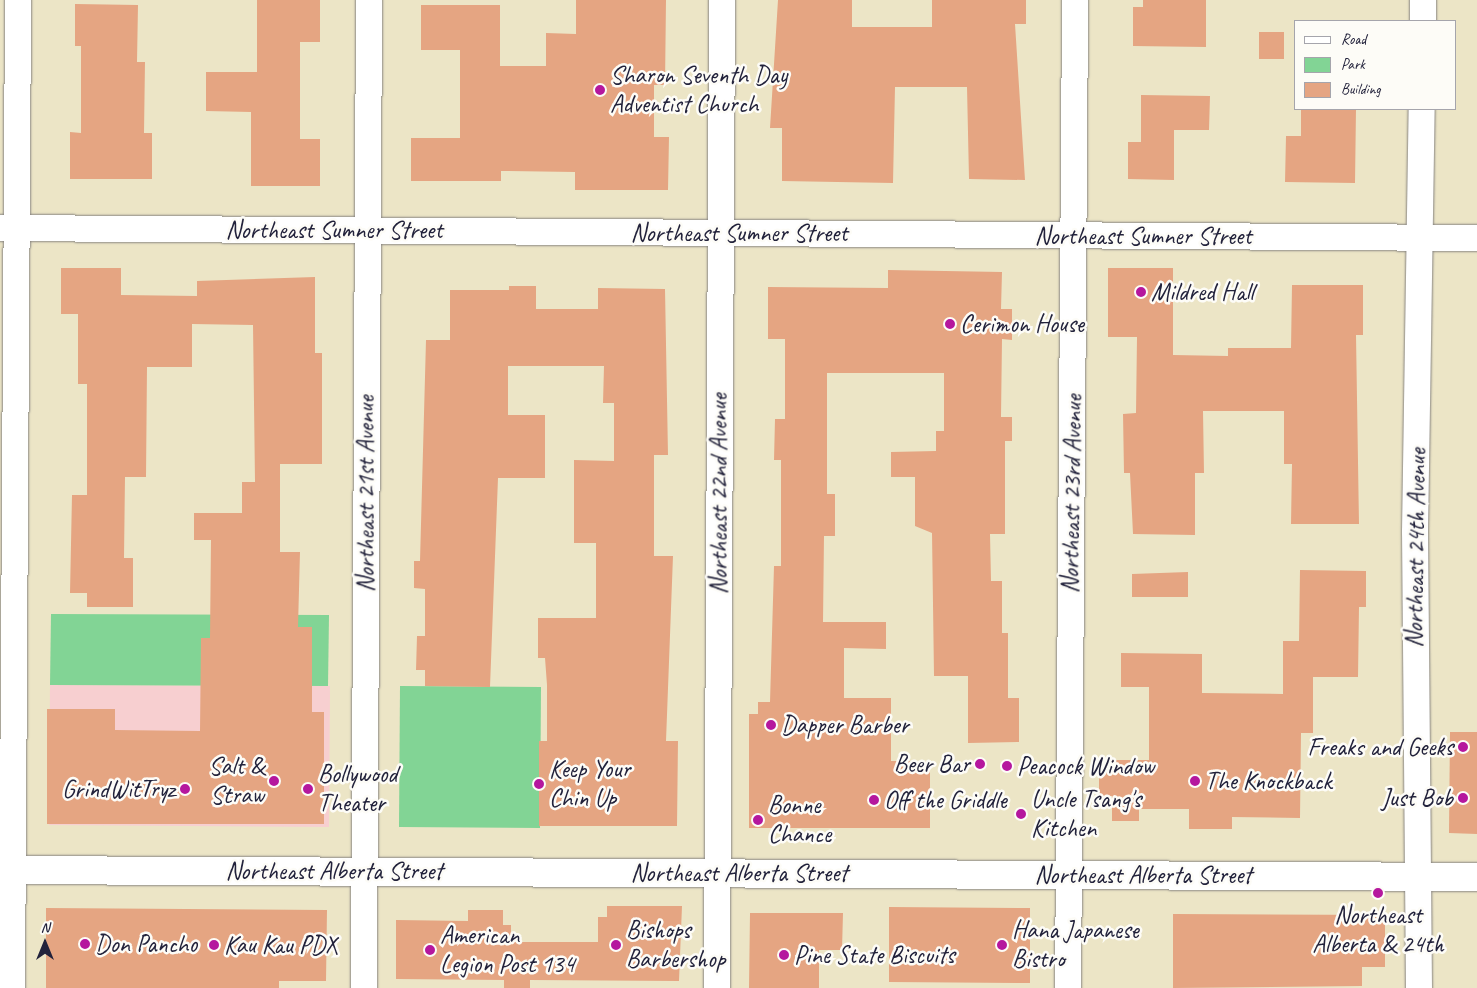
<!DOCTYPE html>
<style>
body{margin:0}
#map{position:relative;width:1477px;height:988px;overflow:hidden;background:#ece5c6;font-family:Caveat,sans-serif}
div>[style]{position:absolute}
.built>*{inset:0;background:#f7cfd0}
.green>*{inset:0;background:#82d495}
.building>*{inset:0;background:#e5a582}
.roads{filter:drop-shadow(0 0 1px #878480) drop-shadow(0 0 1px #878480)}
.minor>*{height:26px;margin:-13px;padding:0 13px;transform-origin:13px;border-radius:13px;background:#fff}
.tertiary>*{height:28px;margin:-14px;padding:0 14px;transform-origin:14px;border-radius:14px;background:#fff}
.dots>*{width:14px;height:14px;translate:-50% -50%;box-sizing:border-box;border:2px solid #fdfcf7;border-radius:50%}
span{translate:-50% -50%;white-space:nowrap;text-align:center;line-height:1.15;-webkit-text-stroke:5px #fdfcf7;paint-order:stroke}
.poi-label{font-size:25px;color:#22223b}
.left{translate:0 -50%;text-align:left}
.right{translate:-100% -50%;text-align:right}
.street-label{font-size:25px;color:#22223b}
.legend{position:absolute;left:1294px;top:20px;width:162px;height:90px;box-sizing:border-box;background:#fdfcf7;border:1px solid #a5a5ac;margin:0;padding:6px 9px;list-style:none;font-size:15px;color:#22223b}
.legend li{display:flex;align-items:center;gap:10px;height:25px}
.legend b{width:25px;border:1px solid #a5a5ac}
.north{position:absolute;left:20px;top:918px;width:50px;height:50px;-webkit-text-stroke:4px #fdfcf7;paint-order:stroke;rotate:0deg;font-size:14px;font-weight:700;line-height:20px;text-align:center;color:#22223b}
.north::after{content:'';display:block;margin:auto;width:18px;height:22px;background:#22223b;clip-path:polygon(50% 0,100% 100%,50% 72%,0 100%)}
</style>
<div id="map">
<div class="built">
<i style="clip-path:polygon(50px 685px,330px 686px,329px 827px,49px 825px)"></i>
</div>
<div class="green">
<i style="clip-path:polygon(51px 614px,329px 615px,328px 686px,50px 685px)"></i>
<i style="clip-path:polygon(400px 686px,541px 687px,540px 828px,399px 827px)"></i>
</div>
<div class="building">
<i style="clip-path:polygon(257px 0,320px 0,320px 42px,300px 42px,300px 139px,320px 139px,320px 186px,251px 186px,251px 112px,206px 111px,206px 72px,257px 72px)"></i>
<i style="clip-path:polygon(576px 0,666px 0,665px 85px,654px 85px,654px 137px,669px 137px,668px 190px,575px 190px,575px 172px,501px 171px,501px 181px,411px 181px,411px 138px,460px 138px,460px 50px,421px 50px,421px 5px,500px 5px,500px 66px,546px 66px,546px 33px,576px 34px)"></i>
<i style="clip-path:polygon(778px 0,852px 0,852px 27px,932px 27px,932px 0,1026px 0,1026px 24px,1015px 24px,1025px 180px,969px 179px,967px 87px,895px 87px,893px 183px,782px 181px,782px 128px,770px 128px)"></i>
<i style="clip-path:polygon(1143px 0,1206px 0,1206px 47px,1133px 46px,1133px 7px,1143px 7px)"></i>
<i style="clip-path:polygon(75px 4px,138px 5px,137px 62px,145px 62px,144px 133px,152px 133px,152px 179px,70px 179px,70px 132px,81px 133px,81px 46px,75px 46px)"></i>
<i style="clip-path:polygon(1259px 32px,1284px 32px,1284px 59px,1259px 59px)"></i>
<i style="clip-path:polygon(1141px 95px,1210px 96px,1209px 130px,1174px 130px,1174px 180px,1128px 179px,1128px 142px,1141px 142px)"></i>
<i style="clip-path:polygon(1301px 109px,1356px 109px,1355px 183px,1285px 182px,1286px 136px,1301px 136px)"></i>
<i style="clip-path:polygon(61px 268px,121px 268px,121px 295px,197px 296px,197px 281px,315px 277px,315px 353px,322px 353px,322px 464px,280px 464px,280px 552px,300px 552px,298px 627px,312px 627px,312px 712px,324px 712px,324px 824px,47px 824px,47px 709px,115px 709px,115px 730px,200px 731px,201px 638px,210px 638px,211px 540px,194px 540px,194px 513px,242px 513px,242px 482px,255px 482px,253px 325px,192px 324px,192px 367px,147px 367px,146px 477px,125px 477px,124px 558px,133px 558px,133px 607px,87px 607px,87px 593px,70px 593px,72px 495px,87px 495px,87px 384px,78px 384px,78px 314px,61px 314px)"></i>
<i style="clip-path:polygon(1108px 268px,1173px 268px,1173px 355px,1228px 356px,1228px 348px,1291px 348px,1292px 285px,1363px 285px,1363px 335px,1356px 335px,1359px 524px,1291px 524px,1292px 464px,1284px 464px,1284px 411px,1203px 411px,1204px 473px,1195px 473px,1195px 535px,1133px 534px,1130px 473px,1124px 473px,1123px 414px,1136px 413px,1137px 337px,1108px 337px)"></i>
<i style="clip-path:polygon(888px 270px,1002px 272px,1001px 309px,1012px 309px,1012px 340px,1002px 339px,1001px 417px,1012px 417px,1012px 441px,1005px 441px,1005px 534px,990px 534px,991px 581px,1002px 581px,1002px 633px,1008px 633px,1008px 698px,1019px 698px,1019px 742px,968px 743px,968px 676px,934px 676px,932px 533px,915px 526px,915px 477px,891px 477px,891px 452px,936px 451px,936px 431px,944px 431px,944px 373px,827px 373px,827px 494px,835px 494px,835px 536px,824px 536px,823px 622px,886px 622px,886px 649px,844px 648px,844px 698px,891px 698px,891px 761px,930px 761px,930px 828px,749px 828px,749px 714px,758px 714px,758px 702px,770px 702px,774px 566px,781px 566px,781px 460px,774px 460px,775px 419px,785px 419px,785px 339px,768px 339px,768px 287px,888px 288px)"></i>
<i style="clip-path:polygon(509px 286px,536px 286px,536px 309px,598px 309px,598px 288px,665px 289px,668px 455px,654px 455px,654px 556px,673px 556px,666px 741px,678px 741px,677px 826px,539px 826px,539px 741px,547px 741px,547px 685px,545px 658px,538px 658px,538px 618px,596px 618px,596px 543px,574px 543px,574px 460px,614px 461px,614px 403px,603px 403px,604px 366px,508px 366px,508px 415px,545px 415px,545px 478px,498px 478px,490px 687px,425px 686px,425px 670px,416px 670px,417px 636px,425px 636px,425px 589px,414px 588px,414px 561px,420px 561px,426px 340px,450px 340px,450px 290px,509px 290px)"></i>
<i style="clip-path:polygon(1300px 570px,1366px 571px,1366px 607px,1359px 607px,1358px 677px,1313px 677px,1313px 733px,1301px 733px,1300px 818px,1232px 817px,1232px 829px,1189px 829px,1189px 809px,1139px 809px,1139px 821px,1112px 821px,1112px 796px,1099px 796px,1099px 760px,1149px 760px,1149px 687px,1121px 687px,1121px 653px,1202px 654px,1202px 693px,1283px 694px,1283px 641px,1299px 641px)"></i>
<i style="clip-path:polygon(1188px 572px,1188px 597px,1132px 597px,1132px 574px)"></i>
<i style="clip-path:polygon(1450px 732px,1477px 732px,1477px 834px,1449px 833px)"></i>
<i style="clip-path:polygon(607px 906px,682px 906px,679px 981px,530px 980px,530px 988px,504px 988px,504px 980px,396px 979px,396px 920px,468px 921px,468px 910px,503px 910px,503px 925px,511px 925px,511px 942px,598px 942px,598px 917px,607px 917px)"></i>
<i style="clip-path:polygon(889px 907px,1030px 908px,1030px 983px,889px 982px)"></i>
<i style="clip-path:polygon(46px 908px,327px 910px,326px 981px,279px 981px,279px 988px,46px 988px)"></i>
<i style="clip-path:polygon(750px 913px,843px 913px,842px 950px,819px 950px,819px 988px,749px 988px)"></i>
<i style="clip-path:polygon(1173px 914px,1385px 915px,1385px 967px,1362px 967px,1362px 986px,1173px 988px)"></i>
</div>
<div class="roads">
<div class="minor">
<i style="left:1423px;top:21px;width:21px;rotate:-90deg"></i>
<i style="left:0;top:228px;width:1477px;rotate:0.39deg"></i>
<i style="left:12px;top:988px;width:988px;rotate:-89.65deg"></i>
<i style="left:364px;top:988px;width:988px;rotate:-89.71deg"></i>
<i style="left:717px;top:988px;width:988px;rotate:-89.71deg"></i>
<i style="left:1068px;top:988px;width:988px;rotate:-89.59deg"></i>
<i style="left:1419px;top:988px;width:456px;rotate:-90.5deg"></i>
<i style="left:1415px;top:532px;width:423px;rotate:-89.1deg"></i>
</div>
<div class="tertiary">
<i style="left:0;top:870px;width:1477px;rotate:0.27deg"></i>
</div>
</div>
<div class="dots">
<i style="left:600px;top:90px;background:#b5179e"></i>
<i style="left:1141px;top:292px;background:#b5179e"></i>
<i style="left:950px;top:324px;background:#b5179e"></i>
<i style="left:771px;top:725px;background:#b5179e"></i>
<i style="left:1463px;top:747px;background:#b5179e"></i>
<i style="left:980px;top:764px;background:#b5179e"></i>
<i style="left:1007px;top:766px;background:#b5179e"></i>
<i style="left:274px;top:781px;background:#b5179e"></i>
<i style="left:1195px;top:781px;background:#b5179e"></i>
<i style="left:539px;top:784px;background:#b5179e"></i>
<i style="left:185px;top:789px;background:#b5179e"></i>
<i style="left:308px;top:789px;background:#b5179e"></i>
<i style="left:1463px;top:798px;background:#b5179e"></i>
<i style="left:874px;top:800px;background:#b5179e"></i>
<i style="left:1021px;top:814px;background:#b5179e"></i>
<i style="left:758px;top:820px;background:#b5179e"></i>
<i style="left:1378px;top:893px;background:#b5179e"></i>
<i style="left:85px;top:944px;background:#b5179e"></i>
<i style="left:214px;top:945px;background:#b5179e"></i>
<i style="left:616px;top:945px;background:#b5179e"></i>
<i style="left:1002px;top:945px;background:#b5179e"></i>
<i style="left:430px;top:950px;background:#b5179e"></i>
<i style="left:784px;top:955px;background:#b5179e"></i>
</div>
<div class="poi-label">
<span class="left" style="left:610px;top:90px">Sharon Seventh Day<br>Adventist Church</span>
<span class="left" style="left:1151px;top:292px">Mildred Hall</span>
<span class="left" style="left:960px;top:324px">Cerimon House</span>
<span class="left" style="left:781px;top:725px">Dapper Barber</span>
<span class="right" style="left:1453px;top:747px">Freaks and Geeks</span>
<span class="right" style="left:970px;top:764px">Beer Bar</span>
<span class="left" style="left:1017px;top:766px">Peacock Window</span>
<span class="right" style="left:264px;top:781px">Salt &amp;<br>Straw</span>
<span class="left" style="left:549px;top:784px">Keep Your<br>Chin Up</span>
<span class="left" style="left:318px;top:789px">Bollywood<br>Theater</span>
<span class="left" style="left:1205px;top:781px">The Knockback</span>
<span class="right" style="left:175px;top:789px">GrindWitTryz</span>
<span class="right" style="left:1453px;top:798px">Just Bob</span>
<span class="left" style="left:884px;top:800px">Off the Griddle</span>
<span class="left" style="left:1031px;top:814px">Uncle Tsang's<br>Kitchen</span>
<span class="left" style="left:768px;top:820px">Bonne<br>Chance</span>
<span style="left:1378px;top:930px">Northeast<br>Alberta &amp; 24th</span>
<span class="left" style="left:626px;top:945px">Bishops<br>Barbershop</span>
<span class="left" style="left:1012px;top:945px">Hana Japanese<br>Bistro</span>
<span class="left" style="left:440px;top:950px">American<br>Legion Post 134</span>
<span class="left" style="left:95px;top:944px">Don Pancho</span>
<span class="left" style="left:224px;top:945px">Kau Kau PDX</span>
<span class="left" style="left:794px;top:955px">Pine State Biscuits</span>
</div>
<div class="street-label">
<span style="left:334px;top:230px">Northeast Sumner Street</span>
<span style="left:739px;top:233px">Northeast Sumner Street</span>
<span style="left:1143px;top:236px">Northeast Sumner Street</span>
<span style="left:366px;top:494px;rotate:-90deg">Northeast 21st Avenue</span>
<span style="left:719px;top:494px;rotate:-90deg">Northeast 22nd Avenue</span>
<span style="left:1072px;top:494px;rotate:-89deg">Northeast 23rd Avenue</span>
<span style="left:1416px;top:548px;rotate:-89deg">Northeast 24th Avenue</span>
<span style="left:334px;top:871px">Northeast Alberta Street</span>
<span style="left:739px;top:873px">Northeast Alberta Street</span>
<span style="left:1143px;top:875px">Northeast Alberta Street</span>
</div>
<ul class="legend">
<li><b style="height:6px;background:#fff"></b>Road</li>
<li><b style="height:14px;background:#82d495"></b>Park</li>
<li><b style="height:14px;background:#e5a582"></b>Building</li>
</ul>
<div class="north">N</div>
</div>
